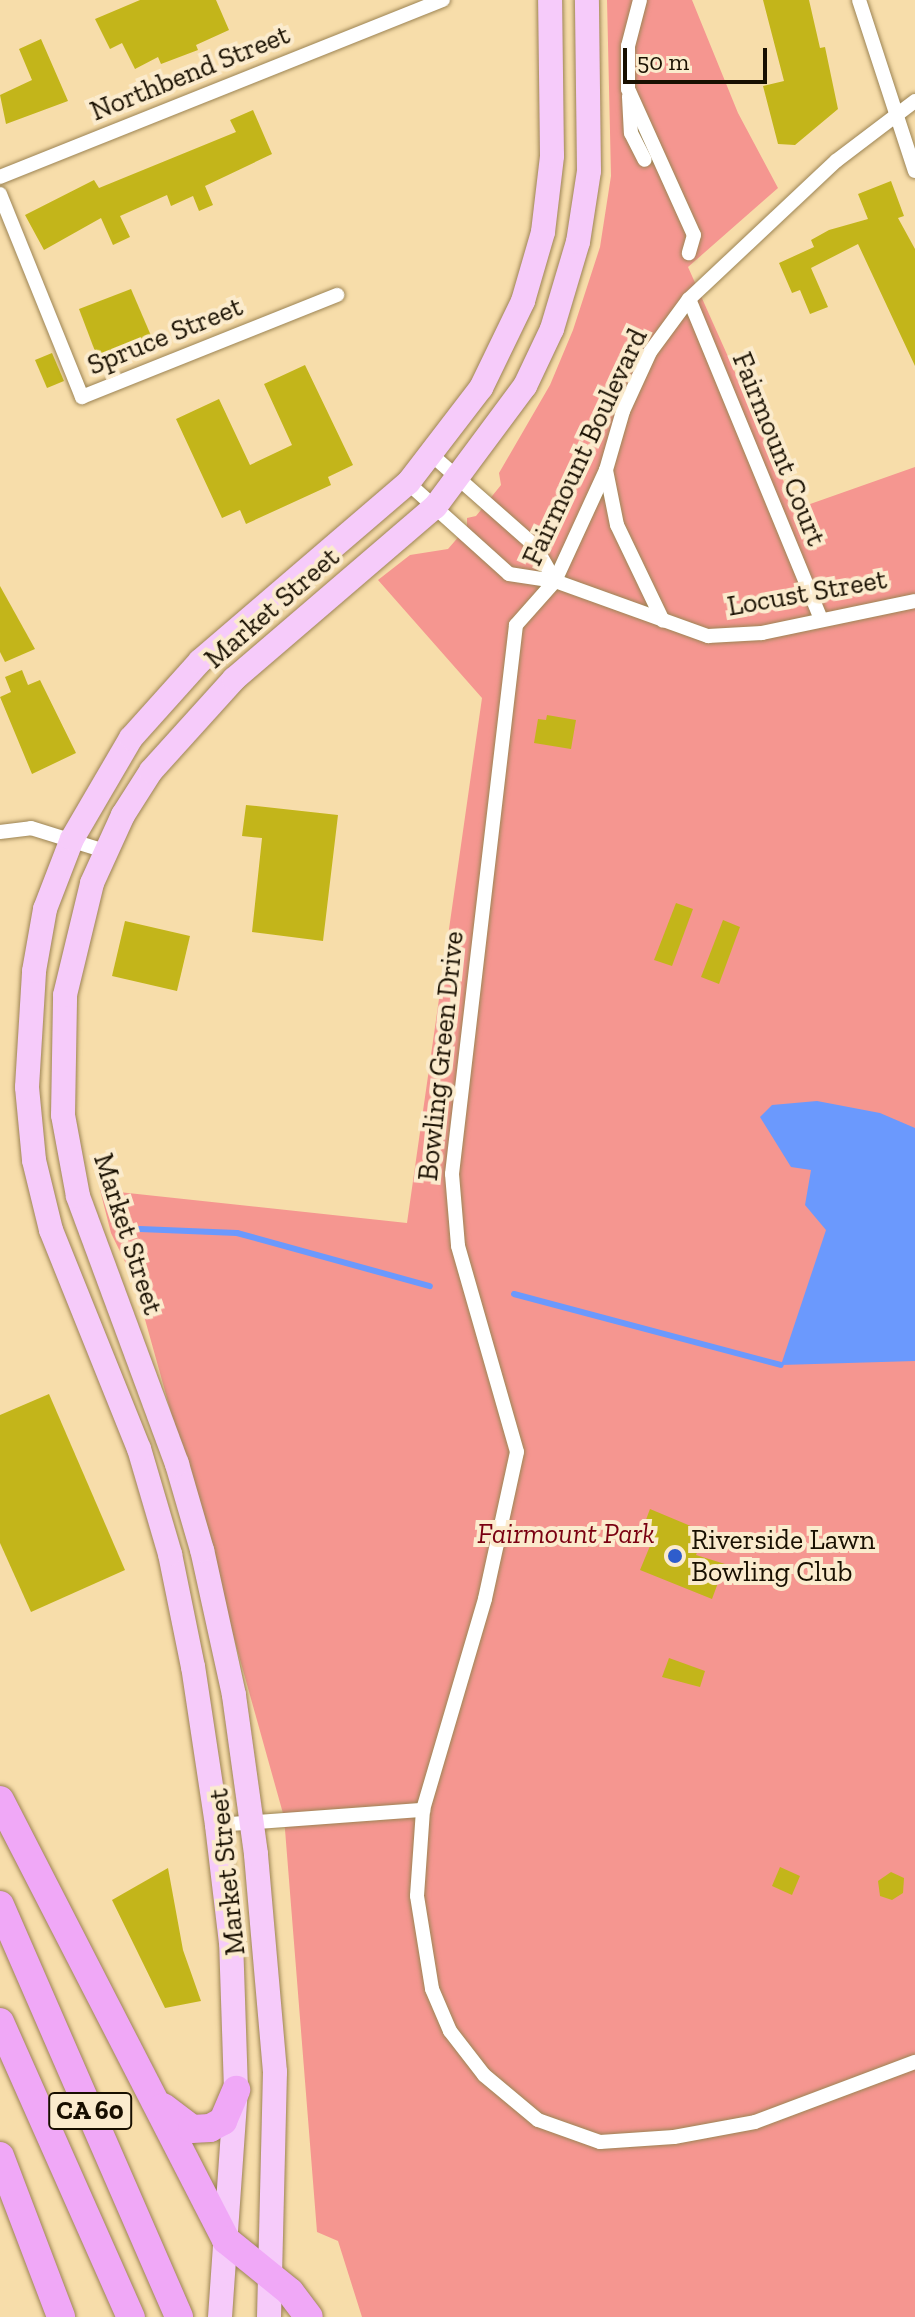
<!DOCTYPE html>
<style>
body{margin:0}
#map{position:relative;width:915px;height:2317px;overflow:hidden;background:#f7ddaa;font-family:"Zilla Slab",serif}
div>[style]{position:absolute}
.green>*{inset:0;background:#f59690}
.water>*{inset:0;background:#6b99fd}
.stream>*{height:6px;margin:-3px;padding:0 3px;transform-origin:3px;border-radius:3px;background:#6b99fd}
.building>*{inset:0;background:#c3b51a}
.roads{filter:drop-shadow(0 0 2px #9c8454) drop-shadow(0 0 2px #9c8454)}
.street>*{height:14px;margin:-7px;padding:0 7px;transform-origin:7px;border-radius:7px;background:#fff}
.primary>*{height:24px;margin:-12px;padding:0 12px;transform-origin:12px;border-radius:12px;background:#f6cbfa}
.highway>*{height:28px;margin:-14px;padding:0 14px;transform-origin:14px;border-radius:14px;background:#f0a8f7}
.dots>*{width:22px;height:22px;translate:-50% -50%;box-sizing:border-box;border:4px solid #fbebcd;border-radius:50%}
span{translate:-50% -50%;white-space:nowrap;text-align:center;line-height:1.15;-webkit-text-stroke:8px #fbebcd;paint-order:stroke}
.shield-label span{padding:2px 6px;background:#fbebcd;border:2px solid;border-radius:6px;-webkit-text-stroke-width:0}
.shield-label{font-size:26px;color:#180f00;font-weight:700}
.street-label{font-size:28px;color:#180f00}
.park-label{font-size:28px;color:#7a0011;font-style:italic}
.poi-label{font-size:28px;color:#180f00}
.left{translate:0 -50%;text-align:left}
.scale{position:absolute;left:623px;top:48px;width:144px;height:36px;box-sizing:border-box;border:4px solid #180f00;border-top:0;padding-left:10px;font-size:24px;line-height:28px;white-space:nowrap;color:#180f00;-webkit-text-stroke:6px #fbebcd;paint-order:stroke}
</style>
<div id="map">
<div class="green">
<i style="clip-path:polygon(607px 0,692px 0,738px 113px,778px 188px,688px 267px,796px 509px,915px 467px,915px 2317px,362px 2317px,338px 2241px,317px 2232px,284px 1817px,134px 1280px,111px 1233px,100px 1190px,407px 1223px,482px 698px,378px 580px,410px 555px,448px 549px,467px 527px,467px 518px,476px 516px,501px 485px,499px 473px,550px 385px,573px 330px,600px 247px,611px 176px)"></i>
</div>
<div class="water">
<i style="clip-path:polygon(817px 1101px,880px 1113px,915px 1128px,915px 1361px,781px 1365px,826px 1230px,805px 1205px,811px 1170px,791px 1167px,760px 1117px,772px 1105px)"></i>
</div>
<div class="stream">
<i style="left:140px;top:1229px;width:97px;rotate:2.4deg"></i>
<i style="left:237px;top:1233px;width:200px;rotate:15.4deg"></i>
<i style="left:514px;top:1294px;width:276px;rotate:14.9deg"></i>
</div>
<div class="building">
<i style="clip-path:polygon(140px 0,216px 0,229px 30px,196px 45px,198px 50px,161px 64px,158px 57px,135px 69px,122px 43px,110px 49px,95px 19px)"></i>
<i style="clip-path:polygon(763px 0,809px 0,820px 48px,825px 47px,838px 109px,795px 145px,778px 144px,763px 86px,784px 81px)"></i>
<i style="clip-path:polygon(41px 39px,68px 101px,6px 124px,0 95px,32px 80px,19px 49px)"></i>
<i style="clip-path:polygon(253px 110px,272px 154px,205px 186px,213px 205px,199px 211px,193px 196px,171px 206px,167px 195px,120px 216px,130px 237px,113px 245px,101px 218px,44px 250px,25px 215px,94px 180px,99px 188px,236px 132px,230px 120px)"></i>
<i style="clip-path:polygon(891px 181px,904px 216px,898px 218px,915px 249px,915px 366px,858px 244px,811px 268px,828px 307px,810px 314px,800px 290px,792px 293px,779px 263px,814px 247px,811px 240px,829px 230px,868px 219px,858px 194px)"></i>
<i style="clip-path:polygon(131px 289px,155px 345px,101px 367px,79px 309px)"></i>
<i style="clip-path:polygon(52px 353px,64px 381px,47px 388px,35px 360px)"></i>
<i style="clip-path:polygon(305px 365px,353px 465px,328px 477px,331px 485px,246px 524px,240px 510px,222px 518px,176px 419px,219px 399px,250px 465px,292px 445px,264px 384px)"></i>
<i style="clip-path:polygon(0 586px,35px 649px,5px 662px,0 652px)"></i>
<i style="clip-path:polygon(22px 670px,28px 685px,40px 680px,76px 753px,32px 774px,0 697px,11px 692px,5px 677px)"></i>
<i style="clip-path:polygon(547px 715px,576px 720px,571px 749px,534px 743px,538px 719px,546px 720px)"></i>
<i style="clip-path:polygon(246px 805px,338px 815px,323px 941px,252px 932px,262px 838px,242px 836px)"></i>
<i style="clip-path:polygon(676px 903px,693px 909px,672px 966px,654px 960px)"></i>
<i style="clip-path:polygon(723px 920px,740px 927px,719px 984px,701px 977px)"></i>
<i style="clip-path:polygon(125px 921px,190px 936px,177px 991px,112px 976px)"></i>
<i style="clip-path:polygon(49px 1394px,125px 1570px,31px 1612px,0 1543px,0 1415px)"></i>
<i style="clip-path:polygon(650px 1509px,705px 1532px,696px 1555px,725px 1564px,712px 1599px,640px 1570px,657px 1529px,644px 1525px)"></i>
<i style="clip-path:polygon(669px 1658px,705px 1671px,700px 1687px,662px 1677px)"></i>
<i style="clip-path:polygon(780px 1867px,800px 1876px,792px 1895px,772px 1886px)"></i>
<i style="clip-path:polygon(168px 1868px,183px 1950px,201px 2001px,165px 2008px,112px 1900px)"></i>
<i style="clip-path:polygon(891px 1872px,904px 1878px,903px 1893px,892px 1900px,880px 1896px,878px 1881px)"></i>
</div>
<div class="roads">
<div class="street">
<i style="left:640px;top:0;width:48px;rotate:104.6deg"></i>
<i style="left:628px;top:46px;width:43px;rotate:90deg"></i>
<i style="left:628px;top:89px;width:160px;rotate:65.7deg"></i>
<i style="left:694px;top:235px;width:19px;rotate:106deg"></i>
<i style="left:859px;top:0;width:180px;rotate:71.9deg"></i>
<i style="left:629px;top:97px;width:36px;rotate:87deg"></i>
<i style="left:631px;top:133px;width:30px;rotate:63deg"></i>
<i style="left:915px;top:101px;width:99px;rotate:142.8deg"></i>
<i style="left:836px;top:161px;width:202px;rotate:136.8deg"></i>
<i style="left:689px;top:299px;width:66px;rotate:126.3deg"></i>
<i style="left:650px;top:352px;width:65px;rotate:114.6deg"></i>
<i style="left:623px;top:411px;width:61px;rotate:106.1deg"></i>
<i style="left:606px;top:470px;width:122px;rotate:114.7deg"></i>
<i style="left:555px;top:581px;width:59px;rotate:131.6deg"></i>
<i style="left:516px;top:625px;width:553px;rotate:96.65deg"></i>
<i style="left:452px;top:1174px;width:72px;rotate:85.2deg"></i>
<i style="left:458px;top:1246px;width:214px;rotate:74deg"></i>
<i style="left:517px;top:1452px;width:150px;rotate:102.3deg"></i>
<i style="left:485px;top:1599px;width:220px;rotate:106.4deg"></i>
<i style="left:423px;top:1810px;width:86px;rotate:94deg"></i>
<i style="left:417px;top:1896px;width:94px;rotate:80.8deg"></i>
<i style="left:432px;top:1989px;width:46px;rotate:66.8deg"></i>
<i style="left:450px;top:2031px;width:56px;rotate:52.3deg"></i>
<i style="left:484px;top:2075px;width:70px;rotate:39.8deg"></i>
<i style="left:538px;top:2120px;width:66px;rotate:19.5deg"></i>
<i style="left:600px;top:2142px;width:74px;rotate:-3.9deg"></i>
<i style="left:674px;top:2137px;width:82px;rotate:-10.5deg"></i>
<i style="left:755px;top:2122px;width:171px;rotate:-20.6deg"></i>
<i style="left:0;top:177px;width:477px;rotate:-21.8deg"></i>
<i style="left:0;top:194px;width:219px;rotate:68deg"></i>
<i style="left:82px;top:397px;width:275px;rotate:-21.8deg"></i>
<i style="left:689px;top:299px;width:346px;rotate:67.6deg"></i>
<i style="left:433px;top:456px;width:136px;rotate:41.4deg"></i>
<i style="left:535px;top:546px;width:40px;rotate:60.3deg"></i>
<i style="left:606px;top:470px;width:56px;rotate:78.7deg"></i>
<i style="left:617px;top:525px;width:106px;rotate:64.4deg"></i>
<i style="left:408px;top:483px;width:136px;rotate:42deg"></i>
<i style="left:509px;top:574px;width:47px;rotate:8.7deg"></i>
<i style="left:555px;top:581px;width:163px;rotate:19.8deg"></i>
<i style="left:708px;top:636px;width:54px;rotate:-3.2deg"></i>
<i style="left:762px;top:633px;width:156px;rotate:-11.8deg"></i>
<i style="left:0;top:832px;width:31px;rotate:-7deg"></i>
<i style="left:31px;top:828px;width:77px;rotate:17.3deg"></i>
<i style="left:217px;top:1825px;width:207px;rotate:-4.2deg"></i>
</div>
<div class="primary">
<i style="left:220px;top:2317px;width:228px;rotate:-86deg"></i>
<i style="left:236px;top:2090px;width:147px;rotate:-91.9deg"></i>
<i style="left:231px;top:1943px;width:119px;rotate:-96.8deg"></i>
<i style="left:217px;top:1825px;width:160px;rotate:-98.6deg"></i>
<i style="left:193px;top:1667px;width:115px;rotate:-101.5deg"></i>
<i style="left:170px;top:1554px;width:109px;rotate:-106.4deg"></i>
<i style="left:139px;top:1449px;width:236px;rotate:-111.9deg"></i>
<i style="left:51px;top:1230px;width:72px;rotate:-103.7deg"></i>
<i style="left:34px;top:1160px;width:73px;rotate:-95.5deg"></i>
<i style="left:27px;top:1087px;width:116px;rotate:-86.5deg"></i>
<i style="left:34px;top:971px;width:63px;rotate:-79.9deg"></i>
<i style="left:45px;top:909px;width:75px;rotate:-68.9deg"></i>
<i style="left:72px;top:839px;width:117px;rotate:-59.7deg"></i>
<i style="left:131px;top:738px;width:103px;rotate:-48.1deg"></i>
<i style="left:200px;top:661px;width:274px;rotate:-40.6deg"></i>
<i style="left:408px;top:483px;width:120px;rotate:-52.5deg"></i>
<i style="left:481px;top:388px;width:97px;rotate:-64.2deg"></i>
<i style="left:523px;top:301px;width:72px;rotate:-73.8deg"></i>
<i style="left:543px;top:232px;width:77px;rotate:-83.2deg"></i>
<i style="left:552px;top:156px;width:156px;rotate:-90.7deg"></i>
<i style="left:269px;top:2317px;width:245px;rotate:-88.6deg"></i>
<i style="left:275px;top:2072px;width:219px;rotate:-95deg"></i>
<i style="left:256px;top:1854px;width:161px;rotate:-97.9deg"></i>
<i style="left:234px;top:1695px;width:148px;rotate:-102.4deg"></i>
<i style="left:202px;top:1550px;width:90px;rotate:-106.2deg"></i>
<i style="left:177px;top:1464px;width:286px;rotate:-110.3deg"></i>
<i style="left:78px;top:1196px;width:82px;rotate:-100.5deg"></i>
<i style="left:63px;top:1115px;width:120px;rotate:-89deg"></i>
<i style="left:65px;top:995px;width:115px;rotate:-76.4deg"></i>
<i style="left:92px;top:883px;width:75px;rotate:-65.5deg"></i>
<i style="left:123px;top:815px;width:52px;rotate:-57.5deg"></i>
<i style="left:151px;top:771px;width:124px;rotate:-47.9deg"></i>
<i style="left:234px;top:679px;width:265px;rotate:-40.6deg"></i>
<i style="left:435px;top:507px;width:151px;rotate:-53.4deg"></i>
<i style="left:525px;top:386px;width:63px;rotate:-64.7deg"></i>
<i style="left:552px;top:329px;width:91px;rotate:-73.4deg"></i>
<i style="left:578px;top:242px;width:72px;rotate:-81.2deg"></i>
<i style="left:589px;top:171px;width:171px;rotate:-90.7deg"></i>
</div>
<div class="highway">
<i style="left:0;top:1800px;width:495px;rotate:62.8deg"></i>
<i style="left:226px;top:2240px;width:82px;rotate:39.1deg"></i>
<i style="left:290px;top:2292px;width:31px;rotate:53deg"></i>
<i style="left:0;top:1905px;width:449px;rotate:66.5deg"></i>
<i style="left:0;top:2022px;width:323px;rotate:66.1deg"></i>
<i style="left:163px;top:2107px;width:36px;rotate:37deg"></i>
<i style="left:192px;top:2129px;width:18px;rotate:-3deg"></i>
<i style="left:210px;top:2128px;width:15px;rotate:-28deg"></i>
<i style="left:223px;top:2121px;width:34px;rotate:-67deg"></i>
<i style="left:0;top:2156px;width:172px;rotate:69.2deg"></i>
</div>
</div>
<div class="dots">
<i style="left:675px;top:1556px;background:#2e5dcc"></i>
</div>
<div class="shield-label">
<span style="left:90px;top:2111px">CA 60</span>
</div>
<div class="street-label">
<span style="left:190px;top:73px;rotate:-22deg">Northbend Street</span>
<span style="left:165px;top:336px;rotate:-22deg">Spruce Street</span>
<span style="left:585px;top:447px;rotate:-65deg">Fairmount Boulevard</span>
<span style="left:779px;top:449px;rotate:68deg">Fairmount Court</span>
<span style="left:807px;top:593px;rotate:-10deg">Locust Street</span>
<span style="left:272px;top:608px;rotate:-41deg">Market Street</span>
<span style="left:441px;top:1056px;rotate:-84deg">Bowling Green Drive</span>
<span style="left:128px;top:1234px;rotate:72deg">Market Street</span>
<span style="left:227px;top:1872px;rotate:-96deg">Market Street</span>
</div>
<div class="park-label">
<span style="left:566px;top:1534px">Fairmount Park</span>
</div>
<div class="poi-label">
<span class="left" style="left:691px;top:1556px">Riverside Lawn<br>Bowling Club</span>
</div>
<div class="scale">50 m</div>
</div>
